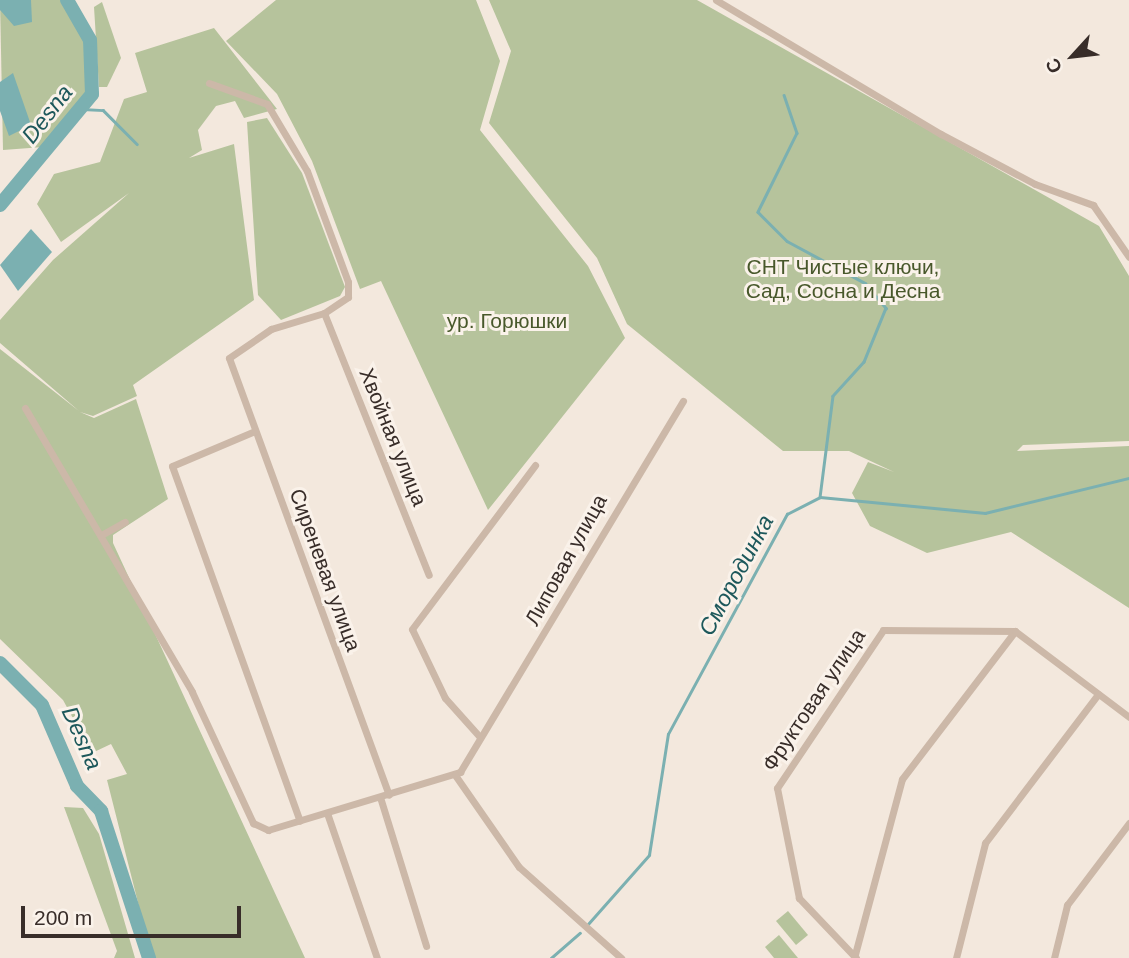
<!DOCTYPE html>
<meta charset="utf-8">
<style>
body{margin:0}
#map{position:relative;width:1129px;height:958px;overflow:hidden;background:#f3e8dd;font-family:Arial,sans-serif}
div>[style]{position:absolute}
.green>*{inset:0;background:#b6c39c}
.water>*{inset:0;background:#7bb0b1}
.stream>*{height:2.5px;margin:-1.25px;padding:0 1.25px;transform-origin:1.25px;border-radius:1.25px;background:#7bb0b1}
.river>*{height:14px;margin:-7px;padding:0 7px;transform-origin:7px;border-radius:7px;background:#7bb0b1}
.street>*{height:7px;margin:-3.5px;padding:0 3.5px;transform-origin:3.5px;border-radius:3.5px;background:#ccb8a8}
span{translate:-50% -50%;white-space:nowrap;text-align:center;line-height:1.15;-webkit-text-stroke:6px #faf2ea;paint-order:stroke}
.park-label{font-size:21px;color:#48582b}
.street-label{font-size:21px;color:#382d29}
.water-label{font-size:23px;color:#1d585b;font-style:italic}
.north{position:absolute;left:1038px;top:21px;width:70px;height:70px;-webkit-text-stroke:5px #faf2ea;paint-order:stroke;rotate:243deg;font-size:19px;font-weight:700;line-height:28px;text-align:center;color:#382d29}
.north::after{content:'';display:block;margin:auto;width:24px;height:32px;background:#382d29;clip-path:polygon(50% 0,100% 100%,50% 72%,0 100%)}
.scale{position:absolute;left:21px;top:906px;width:220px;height:32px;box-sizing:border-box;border:4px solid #382d29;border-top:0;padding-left:9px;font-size:21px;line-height:24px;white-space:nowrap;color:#382d29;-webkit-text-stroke:5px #faf2ea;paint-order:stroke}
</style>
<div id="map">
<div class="green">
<i style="clip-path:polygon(0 0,61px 0,87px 42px,88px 93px,43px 147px,3px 150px)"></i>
<i style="clip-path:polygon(276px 0,476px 0,500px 61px,480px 130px,588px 266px,625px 338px,488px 510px,381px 281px,360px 289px,312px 161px,277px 94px,226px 41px)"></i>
<i style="clip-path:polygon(489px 0,697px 0,1099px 226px,1129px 276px,1129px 441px,1023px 445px,1017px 451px,1129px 446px,1129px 608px,1011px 532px,927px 553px,870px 526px,852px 493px,868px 462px,894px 472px,849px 451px,783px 451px,627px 324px,597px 258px,489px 123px,511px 51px)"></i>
<i style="clip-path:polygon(102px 2px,121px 58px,107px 87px,99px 87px,94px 7px)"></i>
<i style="clip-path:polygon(214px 28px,277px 109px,244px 118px,235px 101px,216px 106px,198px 130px,202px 150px,189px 158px,234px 144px,254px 300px,133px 385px,137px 396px,93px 416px,80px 412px,94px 418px,136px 399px,168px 499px,113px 535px,113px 543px,305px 958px,152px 958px,107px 780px,127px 774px,111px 744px,92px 753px,63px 700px,0 639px,0 349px,79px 411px,0 343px,0 320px,53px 260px,129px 193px,61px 242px,37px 204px,54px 174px,100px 162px,124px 99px,147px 92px,135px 53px)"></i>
<i style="clip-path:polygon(267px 118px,302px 173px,345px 287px,340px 296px,281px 320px,258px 295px,247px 122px)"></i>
<i style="clip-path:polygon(64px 807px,83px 808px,99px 834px,135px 958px,114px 958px,117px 951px)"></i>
<i style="clip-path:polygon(788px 911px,808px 935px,796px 945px,776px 921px)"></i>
<i style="clip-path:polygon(779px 935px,798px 958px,774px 958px,765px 947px)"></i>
</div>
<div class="water">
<i style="clip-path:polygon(0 0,31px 0,32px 22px,14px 26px,0 10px)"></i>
<i style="clip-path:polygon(13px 73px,31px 125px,9px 136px,0 111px,0 82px)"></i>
<i style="clip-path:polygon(31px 229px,52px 252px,18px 291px,0 265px)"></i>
</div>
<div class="stream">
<i style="left:784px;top:95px;width:40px;rotate:71.1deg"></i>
<i style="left:797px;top:133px;width:88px;rotate:116.3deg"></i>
<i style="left:758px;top:212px;width:41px;rotate:45deg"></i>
<i style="left:787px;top:241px;width:89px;rotate:28.3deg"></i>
<i style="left:865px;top:283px;width:33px;rotate:50deg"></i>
<i style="left:886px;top:308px;width:58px;rotate:112.2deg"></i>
<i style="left:864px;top:362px;width:46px;rotate:132.4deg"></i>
<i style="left:833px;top:396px;width:102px;rotate:97.3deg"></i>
<i style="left:82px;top:109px;width:21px;rotate:3deg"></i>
<i style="left:103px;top:110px;width:48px;rotate:45deg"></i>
<i style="left:588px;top:924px;width:92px;rotate:-48.5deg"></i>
<i style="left:649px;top:855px;width:122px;rotate:-81.1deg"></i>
<i style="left:668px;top:734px;width:250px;rotate:-61.6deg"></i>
<i style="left:787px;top:514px;width:37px;rotate:-27deg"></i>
<i style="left:820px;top:497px;width:166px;rotate:5.5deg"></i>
<i style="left:985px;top:513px;width:148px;rotate:-13.7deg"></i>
<i style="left:551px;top:958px;width:38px;rotate:-41deg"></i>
</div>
<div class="river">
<i style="left:0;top:205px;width:144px;rotate:-50.3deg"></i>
<i style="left:92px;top:94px;width:54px;rotate:-92.1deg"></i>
<i style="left:90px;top:40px;width:46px;rotate:-119.9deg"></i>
<i style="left:0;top:663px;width:59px;rotate:45deg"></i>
<i style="left:42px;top:705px;width:88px;rotate:66.6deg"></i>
<i style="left:77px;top:786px;width:35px;rotate:46deg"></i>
<i style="left:101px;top:811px;width:155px;rotate:71.9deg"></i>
</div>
<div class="street">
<i style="left:716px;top:0;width:262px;rotate:30.8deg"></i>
<i style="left:941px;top:134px;width:106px;rotate:28deg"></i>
<i style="left:1035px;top:184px;width:62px;rotate:19.9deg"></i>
<i style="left:1093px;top:205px;width:63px;rotate:55.3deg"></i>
<i style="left:209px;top:83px;width:62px;rotate:19.9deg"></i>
<i style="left:267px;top:104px;width:78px;rotate:59.2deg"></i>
<i style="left:307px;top:171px;width:118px;rotate:69.7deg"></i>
<i style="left:348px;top:282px;width:15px;rotate:90deg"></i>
<i style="left:348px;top:297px;width:29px;rotate:146deg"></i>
<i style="left:324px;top:313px;width:55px;rotate:163.2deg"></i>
<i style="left:271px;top:329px;width:51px;rotate:145.4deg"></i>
<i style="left:229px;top:358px;width:465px;rotate:69.9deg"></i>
<i style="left:324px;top:313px;width:282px;rotate:68.2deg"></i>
<i style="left:25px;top:408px;width:329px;rotate:59.5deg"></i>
<i style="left:192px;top:692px;width:145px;rotate:65deg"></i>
<i style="left:253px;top:823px;width:17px;rotate:25deg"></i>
<i style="left:268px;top:830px;width:201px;rotate:-16.8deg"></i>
<i style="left:460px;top:772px;width:433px;rotate:-59deg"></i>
<i style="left:255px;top:431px;width:90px;rotate:157.1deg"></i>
<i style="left:172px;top:466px;width:377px;rotate:70.2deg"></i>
<i style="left:103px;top:534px;width:25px;rotate:-29deg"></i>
<i style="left:479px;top:736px;width:51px;rotate:-131.8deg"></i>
<i style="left:445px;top:698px;width:76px;rotate:-115.6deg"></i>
<i style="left:412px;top:629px;width:205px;rotate:-53.1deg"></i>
<i style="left:455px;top:775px;width:112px;rotate:55.2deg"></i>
<i style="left:519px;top:867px;width:137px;rotate:41.7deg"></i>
<i style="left:380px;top:797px;width:156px;rotate:72.8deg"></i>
<i style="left:327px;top:813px;width:153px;rotate:71deg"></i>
<i style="left:854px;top:958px;width:185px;rotate:-75deg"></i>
<i style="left:902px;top:779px;width:186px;rotate:-52.6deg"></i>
<i style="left:856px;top:958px;width:83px;rotate:-133.5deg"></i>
<i style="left:799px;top:898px;width:112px;rotate:-101.3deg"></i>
<i style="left:777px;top:788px;width:190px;rotate:-56.1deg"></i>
<i style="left:883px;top:630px;width:132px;rotate:0.4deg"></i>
<i style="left:1015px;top:631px;width:143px;rotate:37deg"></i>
<i style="left:956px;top:958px;width:119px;rotate:-75.8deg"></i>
<i style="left:985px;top:843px;width:187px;rotate:-52.8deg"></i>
<i style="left:1054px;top:958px;width:55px;rotate:-76.2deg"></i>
<i style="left:1067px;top:905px;width:103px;rotate:-52.9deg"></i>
</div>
<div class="park-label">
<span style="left:843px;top:279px">СНТ Чистые ключи,<br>Сад, Сосна и Десна</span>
<span style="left:507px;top:321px">ур. Горюшки</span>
</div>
<div class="street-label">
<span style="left:393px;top:437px;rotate:68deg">Хвойная улица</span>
<span style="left:566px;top:560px;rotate:-61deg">Липовая улица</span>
<span style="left:325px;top:570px;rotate:70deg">Сиреневая улица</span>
<span style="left:814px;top:700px;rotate:-56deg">Фруктовая улица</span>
</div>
<div class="water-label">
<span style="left:47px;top:114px;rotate:-52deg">Desna</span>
<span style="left:736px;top:575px;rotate:-62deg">Смородинка</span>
<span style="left:82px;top:738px;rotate:66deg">Desna</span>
</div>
<div class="north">С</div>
<div class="scale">200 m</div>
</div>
